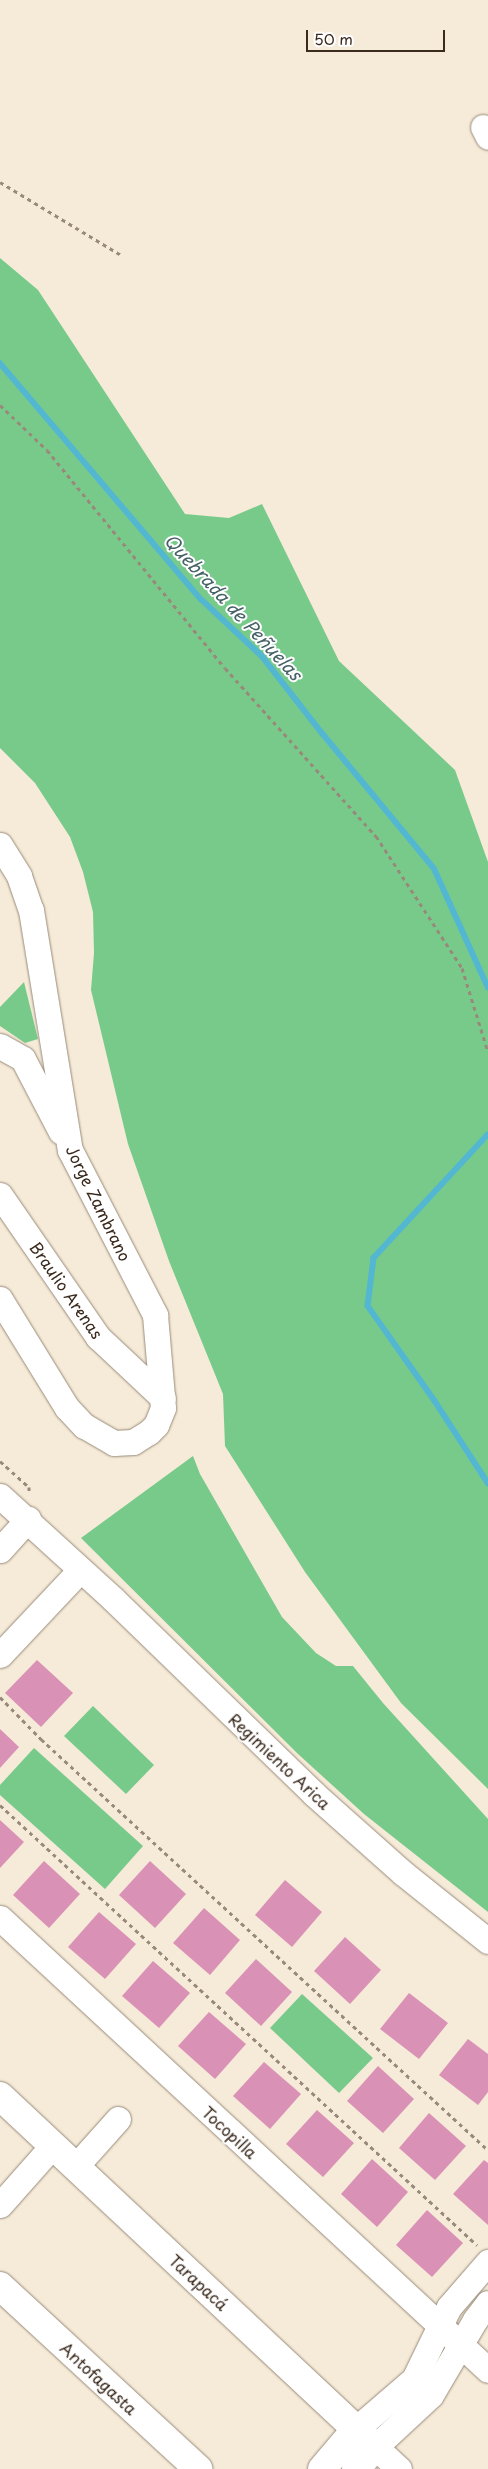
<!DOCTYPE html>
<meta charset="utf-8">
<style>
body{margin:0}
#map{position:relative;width:488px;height:2469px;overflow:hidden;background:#f6ebd8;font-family:"Playpen Sans",sans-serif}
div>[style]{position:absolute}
.green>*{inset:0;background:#78ca8b}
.stream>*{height:5.5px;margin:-2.75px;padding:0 2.75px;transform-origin:2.75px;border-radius:2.75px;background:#53b7d1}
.building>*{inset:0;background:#da91b6}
.path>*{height:3px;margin-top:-1.5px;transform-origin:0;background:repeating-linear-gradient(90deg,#988a7b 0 4px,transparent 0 8px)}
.roads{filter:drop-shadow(0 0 1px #988a7b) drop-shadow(0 0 1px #988a7b)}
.minor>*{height:25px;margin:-12.5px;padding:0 12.5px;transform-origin:12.5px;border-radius:12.5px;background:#fff}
.major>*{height:28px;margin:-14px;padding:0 14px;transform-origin:14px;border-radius:14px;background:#fff}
span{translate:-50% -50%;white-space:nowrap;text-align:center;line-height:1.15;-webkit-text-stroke:4px #fff;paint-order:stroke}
.street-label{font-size:16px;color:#3b2a1e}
.water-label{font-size:18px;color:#456266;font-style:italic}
.scale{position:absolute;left:306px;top:30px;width:139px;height:22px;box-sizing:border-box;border:2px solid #3b2a1e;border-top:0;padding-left:6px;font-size:15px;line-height:18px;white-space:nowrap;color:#3b2a1e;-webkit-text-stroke:4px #fff;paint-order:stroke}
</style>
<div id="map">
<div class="green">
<i style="clip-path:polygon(0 258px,38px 290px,185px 514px,229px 518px,262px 504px,339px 661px,455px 770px,488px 862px,488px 1789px,401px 1703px,305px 1572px,225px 1446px,223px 1394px,169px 1261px,128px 1144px,91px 990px,94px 953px,93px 912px,83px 872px,70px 837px,35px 783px,0 748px)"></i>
<i style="clip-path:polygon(24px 982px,38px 1039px,25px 1043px,0 1026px,0 1007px)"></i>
<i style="clip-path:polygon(193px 1456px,200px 1474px,282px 1617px,316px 1653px,336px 1666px,353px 1666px,383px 1703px,488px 1819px,488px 1912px,364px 1814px,298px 1754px,81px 1538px)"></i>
<i style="clip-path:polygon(93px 1706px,154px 1765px,126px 1794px,64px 1736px)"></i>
<i style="clip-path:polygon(34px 1748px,143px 1846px,105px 1889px,0 1795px,0 1785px)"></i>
<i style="clip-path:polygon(302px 1994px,373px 2058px,339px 2093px,270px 2028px)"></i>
</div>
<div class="stream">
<i style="left:0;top:363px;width:310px;rotate:49.6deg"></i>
<i style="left:201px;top:599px;width:83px;rotate:43.1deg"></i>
<i style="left:262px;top:656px;width:99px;rotate:52deg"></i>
<i style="left:323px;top:734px;width:174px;rotate:50.4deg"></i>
<i style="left:434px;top:868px;width:131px;rotate:65.6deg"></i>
<i style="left:488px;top:1135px;width:168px;rotate:132.8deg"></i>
<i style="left:374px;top:1258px;width:48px;rotate:97.1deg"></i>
<i style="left:368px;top:1306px;width:116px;rotate:54.8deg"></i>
<i style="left:435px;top:1401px;width:98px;rotate:57.1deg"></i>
</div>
<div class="building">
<i style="clip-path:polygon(37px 1660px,73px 1693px,41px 1727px,5px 1693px)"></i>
<i style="clip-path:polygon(0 1729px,19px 1747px,0 1768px)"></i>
<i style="clip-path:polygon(0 1820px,24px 1842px,0 1868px)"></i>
<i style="clip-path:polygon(44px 1861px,80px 1894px,49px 1928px,13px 1895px)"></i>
<i style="clip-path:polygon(150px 1861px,186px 1894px,155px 1928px,119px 1895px)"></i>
<i style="clip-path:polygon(285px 1880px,322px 1912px,292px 1947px,255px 1915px)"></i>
<i style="clip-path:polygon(204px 1908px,240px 1940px,210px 1975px,173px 1943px)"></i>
<i style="clip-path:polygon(99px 1912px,136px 1944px,105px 1979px,68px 1947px)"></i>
<i style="clip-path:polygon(345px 1937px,381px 1970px,350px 2004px,314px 1971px)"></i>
<i style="clip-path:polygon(256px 1959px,292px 1992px,261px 2026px,225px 1993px)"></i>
<i style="clip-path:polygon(153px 1961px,190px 1993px,159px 2028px,122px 1996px)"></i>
<i style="clip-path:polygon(409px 1993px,448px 2023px,419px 2059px,380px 2029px)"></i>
<i style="clip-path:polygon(209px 2012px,246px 2044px,215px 2079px,178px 2046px)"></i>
<i style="clip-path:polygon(468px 2039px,488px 2054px,488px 2092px,478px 2105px,439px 2075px)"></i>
<i style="clip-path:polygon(264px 2062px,301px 2094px,270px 2129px,233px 2096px)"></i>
<i style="clip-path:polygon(378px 2066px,414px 2099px,383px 2133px,347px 2101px)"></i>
<i style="clip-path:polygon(317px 2110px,354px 2143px,323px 2177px,286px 2144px)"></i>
<i style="clip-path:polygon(429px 2113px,466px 2146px,435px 2180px,399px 2148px)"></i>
<i style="clip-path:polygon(372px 2159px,408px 2192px,377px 2227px,341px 2194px)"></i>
<i style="clip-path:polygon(484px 2160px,488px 2163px,488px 2225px,453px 2194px)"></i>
<i style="clip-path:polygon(427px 2210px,463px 2243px,432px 2277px,396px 2245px)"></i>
</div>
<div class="path">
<i style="left:0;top:182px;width:141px;rotate:31.1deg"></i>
<i style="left:0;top:405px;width:65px;rotate:43.8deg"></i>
<i style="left:47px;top:450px;width:281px;rotate:50.8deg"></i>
<i style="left:225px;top:668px;width:226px;rotate:48.1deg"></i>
<i style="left:376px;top:836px;width:158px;rotate:56.9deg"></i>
<i style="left:462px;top:968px;width:88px;rotate:72.8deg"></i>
<i style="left:0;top:1461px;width:39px;rotate:42deg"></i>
<i style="left:29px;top:1487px;width:7px;rotate:90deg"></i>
<i style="left:0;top:1697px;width:59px;rotate:45.7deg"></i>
<i style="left:41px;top:1739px;width:607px;rotate:42.6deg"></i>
<i style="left:0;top:1805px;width:649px;rotate:42.69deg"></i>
</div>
<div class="roads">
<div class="minor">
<i style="left:483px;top:127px;width:11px;rotate:63deg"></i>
<i style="left:0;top:845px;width:36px;rotate:58deg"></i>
<i style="left:19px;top:876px;width:36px;rotate:71deg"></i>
<i style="left:31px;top:910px;width:243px;rotate:80.8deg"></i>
<i style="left:70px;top:1150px;width:186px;rotate:62.7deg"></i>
<i style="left:155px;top:1315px;width:93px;rotate:85.1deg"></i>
<i style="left:163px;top:1408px;width:18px;rotate:112deg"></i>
<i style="left:156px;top:1425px;width:10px;rotate:135deg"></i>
<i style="left:149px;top:1432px;width:19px;rotate:148deg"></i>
<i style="left:133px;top:1442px;width:19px;rotate:177deg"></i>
<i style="left:114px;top:1443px;width:34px;rotate:-150deg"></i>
<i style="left:84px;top:1426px;width:25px;rotate:-133deg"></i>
<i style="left:67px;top:1408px;width:128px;rotate:-121.6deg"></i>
<i style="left:0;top:1046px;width:26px;rotate:29deg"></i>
<i style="left:23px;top:1059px;width:82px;rotate:62.5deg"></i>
<i style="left:0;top:1195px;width:173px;rotate:55.4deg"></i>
<i style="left:98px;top:1337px;width:89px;rotate:43.2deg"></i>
<i style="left:0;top:1496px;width:153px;rotate:42.3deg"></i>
<i style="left:113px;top:1599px;width:280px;rotate:44.1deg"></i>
<i style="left:314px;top:1794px;width:119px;rotate:41.6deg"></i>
<i style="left:403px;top:1873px;width:109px;rotate:38.7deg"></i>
<i style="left:0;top:1550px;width:42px;rotate:-47.9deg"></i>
<i style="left:0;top:1655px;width:117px;rotate:-46.7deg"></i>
<i style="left:0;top:1918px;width:665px;rotate:42.81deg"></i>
<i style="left:76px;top:2166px;width:63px;rotate:-48.2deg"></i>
<i style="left:0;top:2205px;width:80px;rotate:-48.5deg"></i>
<i style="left:356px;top:2429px;width:77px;rotate:-40.8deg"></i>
<i style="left:414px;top:2379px;width:80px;rotate:-64.1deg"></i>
<i style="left:449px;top:2307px;width:60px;rotate:-49.1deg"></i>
<i style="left:399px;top:2469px;width:33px;rotate:-137deg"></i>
<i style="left:375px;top:2447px;width:76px;rotate:-42.9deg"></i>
<i style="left:431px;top:2395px;width:87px;rotate:-59.6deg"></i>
<i style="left:475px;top:2320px;width:21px;rotate:-53deg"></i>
</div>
<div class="major">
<i style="left:0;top:2096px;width:514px;rotate:43.11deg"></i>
<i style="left:375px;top:2447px;width:29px;rotate:131deg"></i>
<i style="left:0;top:2286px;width:270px;rotate:42.7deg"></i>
<i style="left:322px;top:2469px;width:52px;rotate:-49.6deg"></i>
</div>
</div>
<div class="street-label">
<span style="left:99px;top:1203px;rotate:64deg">Jorge Zambrano</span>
<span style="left:67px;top:1290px;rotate:55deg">Braulio Arenas</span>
<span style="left:280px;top:1761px;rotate:43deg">Regimiento Arica</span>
<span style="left:230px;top:2132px;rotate:43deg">Tocopilla</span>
<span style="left:199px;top:2282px;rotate:43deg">Tarapacá</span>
<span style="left:99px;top:2378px;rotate:43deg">Antofagasta</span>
</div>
<div class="water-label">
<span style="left:233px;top:607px;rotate:47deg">Quebrada de Peñuelas</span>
</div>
<div class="scale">50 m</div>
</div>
